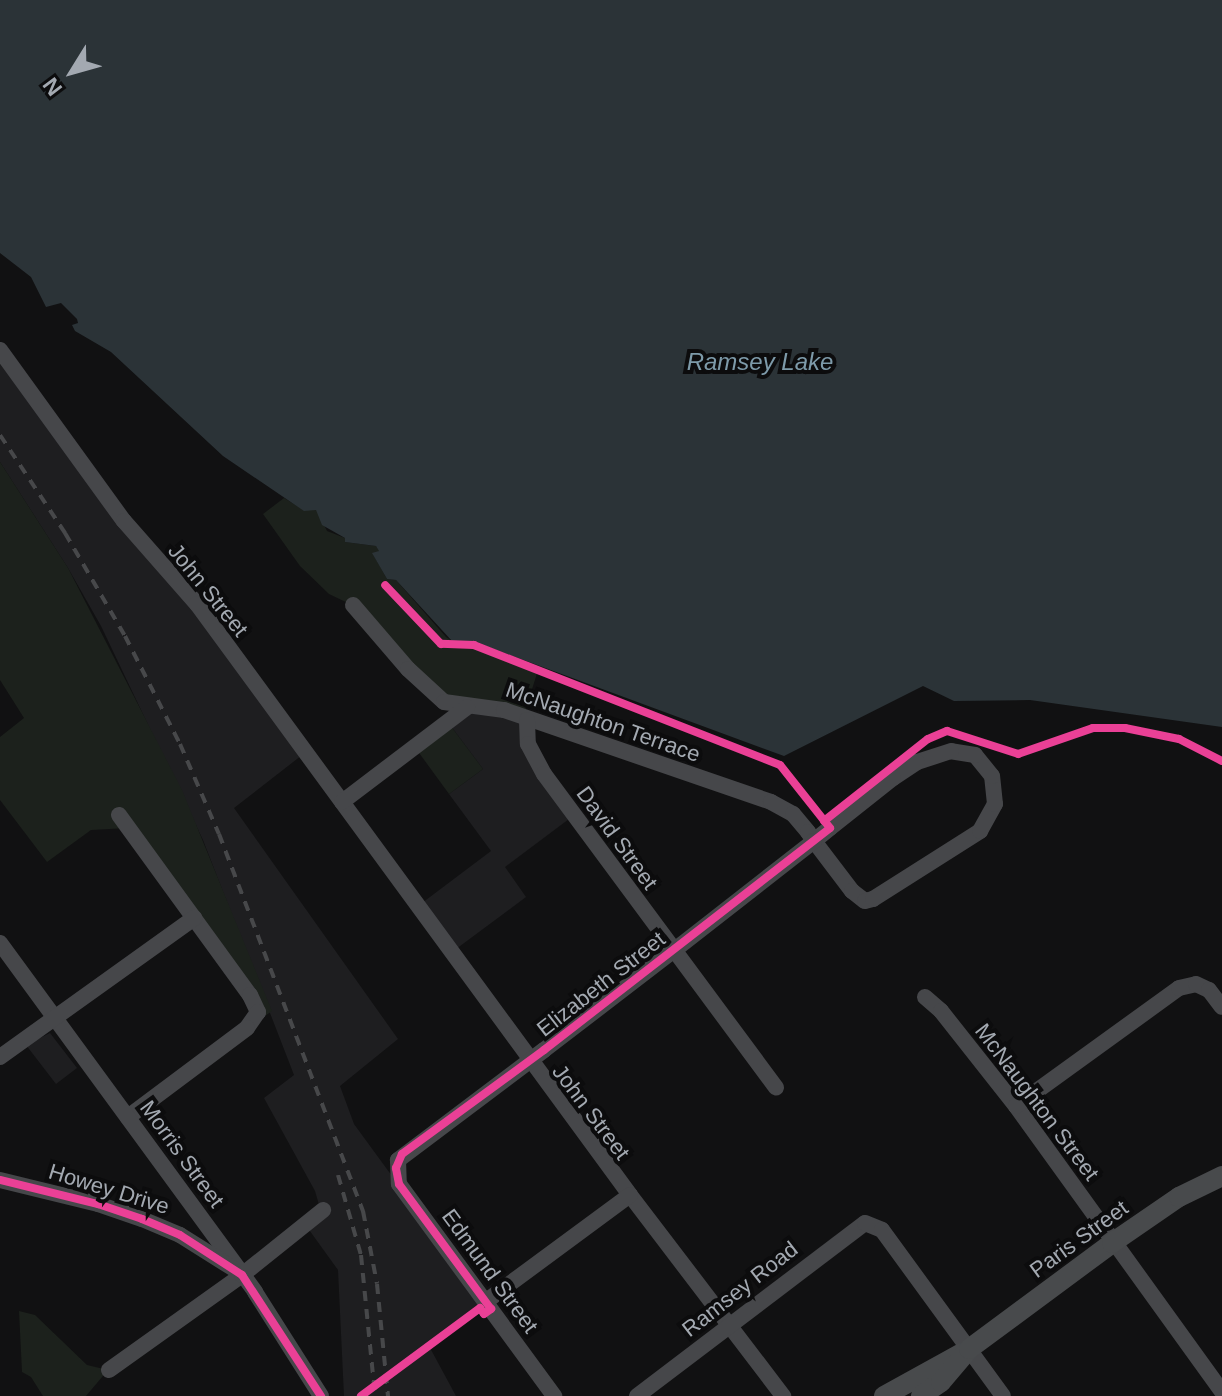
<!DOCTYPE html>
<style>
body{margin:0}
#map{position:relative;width:1222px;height:1396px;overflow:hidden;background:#111112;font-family:Arial,sans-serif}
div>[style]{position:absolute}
.built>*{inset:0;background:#1e1e20}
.green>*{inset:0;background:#1c211c}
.water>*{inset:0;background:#2b3337}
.minor>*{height:16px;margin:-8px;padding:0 8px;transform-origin:8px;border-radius:8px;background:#46474a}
.major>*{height:20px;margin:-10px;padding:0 10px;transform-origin:10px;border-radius:10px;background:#484a4c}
.rail>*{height:4px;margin-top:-2px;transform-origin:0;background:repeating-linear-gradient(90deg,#47484a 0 10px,transparent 0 18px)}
.cycleway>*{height:8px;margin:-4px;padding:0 4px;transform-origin:4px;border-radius:4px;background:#ea4096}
span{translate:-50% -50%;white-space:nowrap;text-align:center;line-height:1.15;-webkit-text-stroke:8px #0c0c0d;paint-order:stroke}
.street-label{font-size:22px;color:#a3a9b1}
.water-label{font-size:24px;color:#7d9aa9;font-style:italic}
.north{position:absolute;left:32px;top:32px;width:80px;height:80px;-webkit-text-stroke:6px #0c0c0d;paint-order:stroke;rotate:233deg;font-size:22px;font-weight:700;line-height:32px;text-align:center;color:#a3a9b1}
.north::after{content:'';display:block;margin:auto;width:28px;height:36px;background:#a3a9b1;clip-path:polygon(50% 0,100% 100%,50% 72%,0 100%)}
</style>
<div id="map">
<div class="built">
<i style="clip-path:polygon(0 351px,306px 752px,234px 808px,398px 1039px,340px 1086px,354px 1124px,484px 1302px,429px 1346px,456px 1396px,344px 1396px,338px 1270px,307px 1227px,322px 1215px,315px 1191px,264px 1098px,294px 1075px,203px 840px,101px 626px,68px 568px,0 462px)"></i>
<i style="clip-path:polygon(465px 707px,527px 719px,526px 736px,573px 816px,505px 867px,526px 897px,452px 952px,418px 906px,491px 851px,449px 794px,483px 769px,447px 721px)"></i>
<i style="clip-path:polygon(50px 1033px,77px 1068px,56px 1084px,26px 1045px)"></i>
</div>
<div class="green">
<i style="clip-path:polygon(0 462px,68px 568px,182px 790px,272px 1011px,265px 1016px,128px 828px,91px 830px,47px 862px,0 800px,0 737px,24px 718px,0 680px)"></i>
<i style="clip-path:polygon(284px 498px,304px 510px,317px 510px,327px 531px,345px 538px,345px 542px,376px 546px,380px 551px,373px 554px,387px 579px,396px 580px,446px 637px,452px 641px,472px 641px,539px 667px,523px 718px,450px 705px,352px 605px,329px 594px,300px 566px,263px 514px)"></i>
<i style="clip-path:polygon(447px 721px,483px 769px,449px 794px,414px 746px)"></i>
<i style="clip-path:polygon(19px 1311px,35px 1315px,87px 1365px,108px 1370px,86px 1396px,43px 1396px,31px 1377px,22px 1372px)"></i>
</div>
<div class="water">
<i style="clip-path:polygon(0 0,1222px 0,1222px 727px,1030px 700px,954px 701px,923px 686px,784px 756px,472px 641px,452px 641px,396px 580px,387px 579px,372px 553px,379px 551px,376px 546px,345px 542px,345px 538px,322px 525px,316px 510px,304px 511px,223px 456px,111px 352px,75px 331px,72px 325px,78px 323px,77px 319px,61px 303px,46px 307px,31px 277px,0 253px)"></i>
</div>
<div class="minor">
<i style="left:0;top:350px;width:211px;rotate:54.1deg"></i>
<i style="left:124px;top:521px;width:111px;rotate:48.7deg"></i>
<i style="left:197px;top:604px;width:733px;rotate:53.77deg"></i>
<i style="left:630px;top:1195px;width:253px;rotate:52.7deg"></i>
<i style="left:353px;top:605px;width:84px;rotate:49.3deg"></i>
<i style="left:408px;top:669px;width:49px;rotate:42.5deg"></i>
<i style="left:444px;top:702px;width:61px;rotate:7.6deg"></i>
<i style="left:504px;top:710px;width:282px;rotate:19deg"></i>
<i style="left:771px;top:802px;width:25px;rotate:29deg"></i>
<i style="left:793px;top:814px;width:23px;rotate:50deg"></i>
<i style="left:808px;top:832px;width:11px;rotate:56deg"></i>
<i style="left:814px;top:841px;width:63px;rotate:52.8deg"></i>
<i style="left:852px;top:891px;width:16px;rotate:38deg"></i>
<i style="left:865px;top:901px;width:8px;rotate:-14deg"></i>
<i style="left:873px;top:899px;width:127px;rotate:-32.4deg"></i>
<i style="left:980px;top:831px;width:31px;rotate:-61deg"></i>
<i style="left:995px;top:804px;width:28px;rotate:-96deg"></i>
<i style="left:992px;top:776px;width:27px;rotate:-129deg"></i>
<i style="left:975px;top:755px;width:24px;rotate:-171deg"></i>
<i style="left:951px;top:751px;width:36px;rotate:162deg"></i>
<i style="left:917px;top:762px;width:29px;rotate:146deg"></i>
<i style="left:893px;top:778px;width:80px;rotate:141.6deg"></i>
<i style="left:830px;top:828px;width:21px;rotate:141deg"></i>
<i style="left:814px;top:841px;width:179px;rotate:142deg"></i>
<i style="left:673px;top:951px;width:163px;rotate:142.5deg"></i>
<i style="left:544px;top:1050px;width:183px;rotate:143deg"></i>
<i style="left:398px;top:1160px;width:24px;rotate:88deg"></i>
<i style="left:399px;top:1184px;width:263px;rotate:53.8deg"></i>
<i style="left:527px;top:720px;width:24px;rotate:88deg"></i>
<i style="left:528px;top:744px;width:34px;rotate:62deg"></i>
<i style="left:544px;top:774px;width:390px;rotate:53.5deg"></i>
<i style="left:342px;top:802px;width:157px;rotate:-37.2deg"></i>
<i style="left:119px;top:815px;width:223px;rotate:54deg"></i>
<i style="left:250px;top:995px;width:19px;rotate:65deg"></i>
<i style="left:258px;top:1012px;width:19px;rotate:125deg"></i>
<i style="left:247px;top:1028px;width:149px;rotate:143.2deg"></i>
<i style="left:0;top:943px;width:432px;rotate:53.8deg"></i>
<i style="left:255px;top:1292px;width:123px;rotate:57.6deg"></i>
<i style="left:925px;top:997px;width:21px;rotate:41deg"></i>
<i style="left:941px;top:1011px;width:121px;rotate:51.7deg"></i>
<i style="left:1016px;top:1106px;width:352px;rotate:54.2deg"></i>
<i style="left:0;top:1057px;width:239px;rotate:-35.6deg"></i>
<i style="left:1016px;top:1106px;width:201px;rotate:-35.9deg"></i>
<i style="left:1179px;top:988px;width:17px;rotate:-13deg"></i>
<i style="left:1196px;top:984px;width:14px;rotate:25deg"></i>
<i style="left:1209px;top:990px;width:21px;rotate:53deg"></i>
<i style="left:0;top:1180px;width:101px;rotate:13.8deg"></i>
<i style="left:98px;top:1204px;width:46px;rotate:18.8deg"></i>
<i style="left:142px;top:1219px;width:41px;rotate:22.8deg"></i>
<i style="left:180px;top:1235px;width:64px;rotate:32.2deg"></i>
<i style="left:485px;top:1302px;width:180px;rotate:-36.4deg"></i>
<i style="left:109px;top:1370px;width:163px;rotate:-35.5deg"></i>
<i style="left:242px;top:1275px;width:104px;rotate:-38.7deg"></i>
<i style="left:637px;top:1396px;width:286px;rotate:-37.2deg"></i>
<i style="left:865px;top:1223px;width:18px;rotate:22deg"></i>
<i style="left:882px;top:1230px;width:205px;rotate:53.9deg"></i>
</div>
<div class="major">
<i style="left:884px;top:1396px;width:89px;rotate:-28.9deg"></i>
<i style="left:921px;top:1396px;width:24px;rotate:-35deg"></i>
<i style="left:941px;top:1382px;width:43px;rotate:-49.7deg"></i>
<i style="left:969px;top:1349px;width:178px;rotate:-36.5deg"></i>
<i style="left:1112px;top:1243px;width:81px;rotate:-34.5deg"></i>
<i style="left:1179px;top:1197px;width:48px;rotate:-26deg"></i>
</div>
<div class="rail">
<i style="left:0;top:435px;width:118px;rotate:56.4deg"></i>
<i style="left:65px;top:533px;width:119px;rotate:59.8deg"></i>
<i style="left:125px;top:636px;width:121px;rotate:63deg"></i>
<i style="left:180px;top:744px;width:98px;rotate:66.6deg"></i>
<i style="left:219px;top:834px;width:404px;rotate:69.1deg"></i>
<i style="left:363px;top:1211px;width:74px;rotate:79.1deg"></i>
<i style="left:377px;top:1284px;width:113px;rotate:84.4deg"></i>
<i style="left:338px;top:1175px;width:83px;rotate:74deg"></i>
<i style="left:361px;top:1255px;width:142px;rotate:84.3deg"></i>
</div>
<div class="cycleway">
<i style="left:824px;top:821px;width:132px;rotate:-38.3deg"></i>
<i style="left:928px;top:739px;width:21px;rotate:-23deg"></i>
<i style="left:947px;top:731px;width:75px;rotate:17.9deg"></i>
<i style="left:1018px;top:754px;width:79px;rotate:-19.1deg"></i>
<i style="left:1093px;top:728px;width:32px"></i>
<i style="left:1125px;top:728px;width:55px;rotate:11.5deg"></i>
<i style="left:1179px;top:739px;width:48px;rotate:27.1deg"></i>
<i style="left:0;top:1180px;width:101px;rotate:13.8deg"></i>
<i style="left:98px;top:1204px;width:46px;rotate:18.8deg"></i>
<i style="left:142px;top:1219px;width:41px;rotate:22.8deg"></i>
<i style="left:180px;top:1235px;width:74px;rotate:32.8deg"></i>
<i style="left:242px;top:1275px;width:145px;rotate:56.9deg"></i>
<i style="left:361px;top:1396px;width:148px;rotate:-36.5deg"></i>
<i style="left:480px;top:1308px;width:7px;rotate:56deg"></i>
<i style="left:484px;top:1314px;width:9px;rotate:-36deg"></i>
<i style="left:491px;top:1309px;width:155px;rotate:-126.4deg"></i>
<i style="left:399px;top:1184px;width:16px;rotate:-101deg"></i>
<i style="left:396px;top:1168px;width:15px;rotate:-67deg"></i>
<i style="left:402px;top:1154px;width:176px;rotate:-36.2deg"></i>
<i style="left:544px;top:1050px;width:362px;rotate:-37.8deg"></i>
<i style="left:830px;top:828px;width:80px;rotate:-128.4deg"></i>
<i style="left:780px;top:765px;width:329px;rotate:-158.6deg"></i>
<i style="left:474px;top:645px;width:33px;rotate:-178deg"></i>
<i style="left:441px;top:644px;width:81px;rotate:-133.5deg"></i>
</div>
<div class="street-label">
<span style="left:208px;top:590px;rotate:51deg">John Street</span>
<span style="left:603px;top:722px;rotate:19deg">McNaughton Terrace</span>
<span style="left:617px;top:838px;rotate:54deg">David Street</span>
<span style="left:601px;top:984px;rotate:-38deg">Elizabeth Street</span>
<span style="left:1037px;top:1102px;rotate:53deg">McNaughton Street</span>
<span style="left:591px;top:1112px;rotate:53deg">John Street</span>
<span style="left:182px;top:1154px;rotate:54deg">Morris Street</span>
<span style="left:109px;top:1189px;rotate:17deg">Howey Drive</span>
<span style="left:1079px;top:1239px;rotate:-36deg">Paris Street</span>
<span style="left:490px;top:1271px;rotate:54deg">Edmund Street</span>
<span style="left:740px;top:1289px;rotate:-38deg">Ramsey Road</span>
</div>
<div class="water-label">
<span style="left:760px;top:362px">Ramsey Lake</span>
</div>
<div class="north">N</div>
</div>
